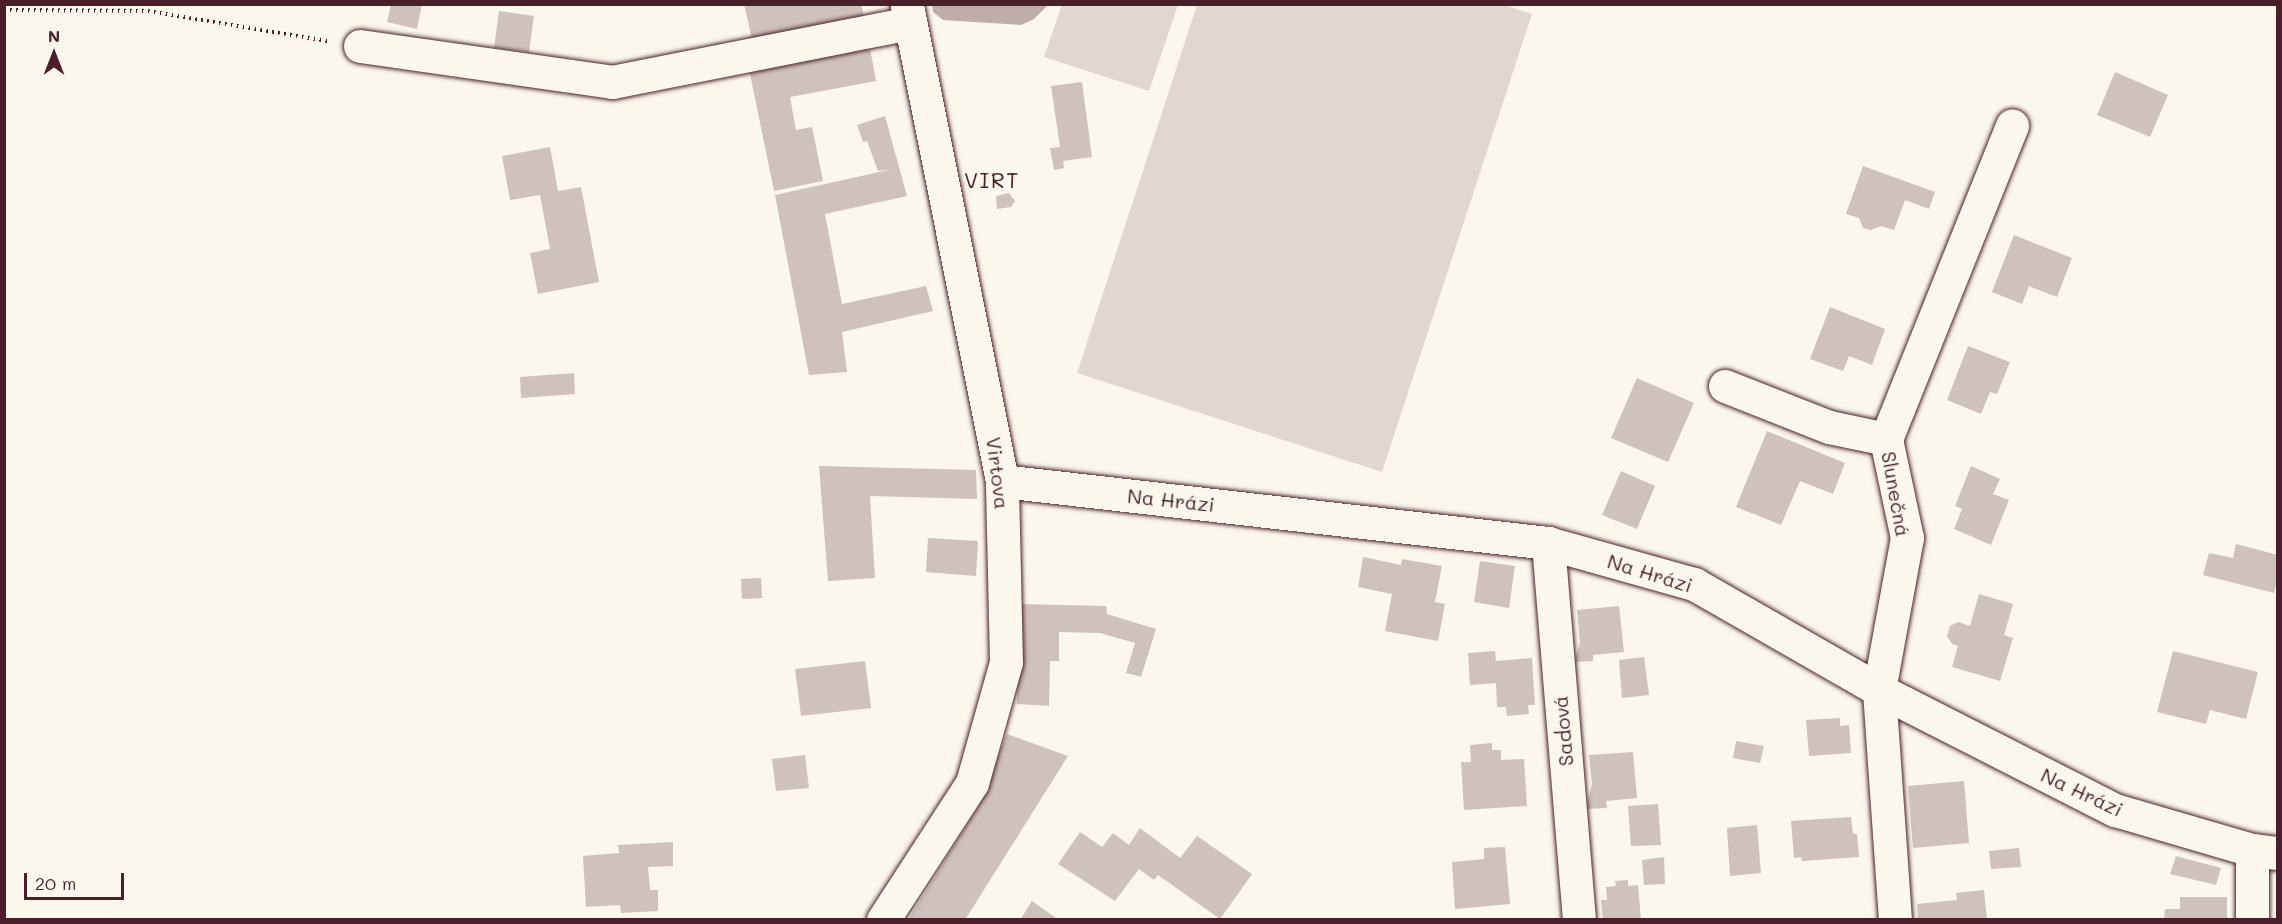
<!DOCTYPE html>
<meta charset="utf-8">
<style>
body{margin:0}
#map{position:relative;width:2282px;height:924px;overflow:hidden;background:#fbf7ec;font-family:Mali,sans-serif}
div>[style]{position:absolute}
.green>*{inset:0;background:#e2d7d0}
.water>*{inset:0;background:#bfadaa}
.building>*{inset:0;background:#cfc2bc}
.path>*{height:4px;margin-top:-2px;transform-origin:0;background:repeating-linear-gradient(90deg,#4a1f2b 0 1.5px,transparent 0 6px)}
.roads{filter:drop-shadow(0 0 2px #4a1f2b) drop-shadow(0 0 2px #4a1f2b)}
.minor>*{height:33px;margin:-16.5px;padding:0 16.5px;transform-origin:16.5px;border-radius:16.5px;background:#fbf7ec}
span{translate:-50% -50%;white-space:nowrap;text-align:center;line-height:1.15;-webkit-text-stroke:4.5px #fbf7ec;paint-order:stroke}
.street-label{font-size:20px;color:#4a1f2b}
.quarter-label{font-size:22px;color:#4a1f2b;letter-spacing:1.5px}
.frame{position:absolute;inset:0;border:6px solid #4a1f2b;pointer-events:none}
.north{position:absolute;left:24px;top:24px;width:60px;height:60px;-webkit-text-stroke:4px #fbf7ec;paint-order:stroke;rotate:0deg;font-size:16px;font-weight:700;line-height:24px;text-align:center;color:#4a1f2b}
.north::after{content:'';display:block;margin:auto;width:21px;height:27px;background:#4a1f2b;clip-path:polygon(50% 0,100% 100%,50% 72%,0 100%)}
.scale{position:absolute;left:24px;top:873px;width:100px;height:27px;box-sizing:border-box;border:3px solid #4a1f2b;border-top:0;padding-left:8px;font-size:18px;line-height:21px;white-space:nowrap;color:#4a1f2b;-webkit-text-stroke:4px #fbf7ec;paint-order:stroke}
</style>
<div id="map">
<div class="green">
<i style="clip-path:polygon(1062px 4px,1178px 5px,1149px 91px,1044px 57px)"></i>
<i style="clip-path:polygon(1504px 5px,1532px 14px,1382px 472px,1077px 373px,1197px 5px)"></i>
</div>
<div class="water">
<i style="clip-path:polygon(932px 5px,932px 4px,1048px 5px,1034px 19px,1021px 25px,943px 20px,933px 12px)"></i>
</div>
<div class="building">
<i style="clip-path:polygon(391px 4px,422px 4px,417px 29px,387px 22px)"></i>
<i style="clip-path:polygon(744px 4px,861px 4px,864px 17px,753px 43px)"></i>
<i style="clip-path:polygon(499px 11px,534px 16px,529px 52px,494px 48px)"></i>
<i style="clip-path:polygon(870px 48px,876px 81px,790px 97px,796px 130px,812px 127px,823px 181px,774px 191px,749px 69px)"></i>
<i style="clip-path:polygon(2115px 72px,2168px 95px,2150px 137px,2097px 115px)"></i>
<i style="clip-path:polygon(1082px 82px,1092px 157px,1063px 161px,1064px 168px,1054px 170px,1050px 148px,1060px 147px,1051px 86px)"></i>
<i style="clip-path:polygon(885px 116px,907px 196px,825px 214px,842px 304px,926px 286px,933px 311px,842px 332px,847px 372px,809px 375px,775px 195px,893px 169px,878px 171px,867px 141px,863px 142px,857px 125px)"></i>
<i style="clip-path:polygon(550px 147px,558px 191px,581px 187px,599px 282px,538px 294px,530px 253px,550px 249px,540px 195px,510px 200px,502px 156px)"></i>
<i style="clip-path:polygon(1863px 166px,1935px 192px,1929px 209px,1905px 200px,1894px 230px,1881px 226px,1871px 230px,1863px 228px,1859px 218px,1846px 214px)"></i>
<i style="clip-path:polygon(1009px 193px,1015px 201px,1011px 207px,997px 209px,996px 196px)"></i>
<i style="clip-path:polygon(2014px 235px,2072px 258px,2057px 297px,2029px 286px,2022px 304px,1992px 292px)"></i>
<i style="clip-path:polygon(1830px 307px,1885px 329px,1872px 365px,1849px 356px,1843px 371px,1810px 359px)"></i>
<i style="clip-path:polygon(1968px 346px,2010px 362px,1997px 394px,1990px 392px,1981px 414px,1947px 400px)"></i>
<i style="clip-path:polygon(574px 373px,575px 394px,521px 398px,520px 377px)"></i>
<i style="clip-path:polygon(1637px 378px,1694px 403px,1668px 462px,1611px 438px)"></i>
<i style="clip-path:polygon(1767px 431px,1845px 463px,1833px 494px,1800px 481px,1781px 525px,1736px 507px)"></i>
<i style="clip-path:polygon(819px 466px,976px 470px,977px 499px,870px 496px,875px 578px,828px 581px)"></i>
<i style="clip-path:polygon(1971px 466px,2000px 479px,1993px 494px,2009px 500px,1991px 545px,1954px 529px,1962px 509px,1955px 506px)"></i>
<i style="clip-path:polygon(1621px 471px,1655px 486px,1637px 529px,1602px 515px)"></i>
<i style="clip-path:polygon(928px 538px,978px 541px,976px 576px,926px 572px)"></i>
<i style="clip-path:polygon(2236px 544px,2278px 555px,2278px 577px,2274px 593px,2203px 575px,2209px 553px,2233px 558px)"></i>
<i style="clip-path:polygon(1363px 557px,1401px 565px,1402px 559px,1442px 566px,1435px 602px,1445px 604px,1438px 641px,1385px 631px,1392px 594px,1358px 587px)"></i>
<i style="clip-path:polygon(1480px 561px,1515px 566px,1509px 608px,1474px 602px)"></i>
<i style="clip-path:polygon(761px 578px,762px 598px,742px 599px,741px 579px)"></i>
<i style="clip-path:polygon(1979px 594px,2013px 604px,2004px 635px,2013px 638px,2000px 681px,1952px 667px,1958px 646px,1952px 644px,1947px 636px,1950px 626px,1958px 622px,1970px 626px)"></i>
<i style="clip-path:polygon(1019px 604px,1106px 606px,1107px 614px,1156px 629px,1141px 677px,1126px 673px,1135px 643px,1100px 633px,1059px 632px,1059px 661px,1050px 661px,1049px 706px,1017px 704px)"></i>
<i style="clip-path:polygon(1619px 606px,1624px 652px,1593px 655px,1593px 661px,1574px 662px,1580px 643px,1577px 610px)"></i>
<i style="clip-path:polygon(1495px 651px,1496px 661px,1532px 658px,1535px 705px,1528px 705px,1529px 714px,1507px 716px,1506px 707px,1497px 707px,1496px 683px,1470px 685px,1468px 653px)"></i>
<i style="clip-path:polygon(2173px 651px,2258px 672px,2246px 719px,2210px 710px,2206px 724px,2157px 712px)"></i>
<i style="clip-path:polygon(1644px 657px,1649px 695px,1622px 698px,1619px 660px)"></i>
<i style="clip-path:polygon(865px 661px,871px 708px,801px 716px,795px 669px)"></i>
<i style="clip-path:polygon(1840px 718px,1840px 726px,1849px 725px,1851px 753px,1809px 756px,1806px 720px)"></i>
<i style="clip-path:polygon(1007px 734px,1068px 756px,965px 920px,908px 920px,977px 809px)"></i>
<i style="clip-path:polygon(1736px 741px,1764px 746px,1760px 763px,1733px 758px)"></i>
<i style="clip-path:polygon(1492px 743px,1492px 750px,1501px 750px,1501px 760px,1524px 759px,1527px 806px,1464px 810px,1461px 762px,1471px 762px,1470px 745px)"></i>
<i style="clip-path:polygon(1633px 752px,1637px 798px,1606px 801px,1607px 808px,1586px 809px,1592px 784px,1589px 755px)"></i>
<i style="clip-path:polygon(805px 755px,809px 788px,776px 791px,772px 759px)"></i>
<i style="clip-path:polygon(1964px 781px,1969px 843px,1913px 848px,1908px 786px)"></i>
<i style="clip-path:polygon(1658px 804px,1661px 845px,1631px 846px,1628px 806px)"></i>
<i style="clip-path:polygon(1851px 817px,1853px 834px,1857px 834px,1859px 857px,1802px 861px,1801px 857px,1794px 858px,1791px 821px)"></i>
<i style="clip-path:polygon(1757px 825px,1761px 873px,1730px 876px,1727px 828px)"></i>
<i style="clip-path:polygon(1140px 828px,1180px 858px,1197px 836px,1252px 874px,1220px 919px,1158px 875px,1154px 880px,1139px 869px,1115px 901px,1058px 864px,1080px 832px,1102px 847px,1113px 833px,1129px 845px)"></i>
<i style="clip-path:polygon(673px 842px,673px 866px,648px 867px,650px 890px,658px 890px,658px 911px,621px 913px,620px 905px,586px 907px,583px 856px,619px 853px,618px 845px)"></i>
<i style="clip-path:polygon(1505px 847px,1510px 904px,1455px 909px,1452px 862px,1484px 859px,1484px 848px)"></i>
<i style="clip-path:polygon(2019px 848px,2021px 867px,1991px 869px,1989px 851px)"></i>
<i style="clip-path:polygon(2176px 856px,2221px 868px,2216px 885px,2170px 874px)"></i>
<i style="clip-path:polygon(1664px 857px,1665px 884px,1644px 885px,1642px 860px)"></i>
<i style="clip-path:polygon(1628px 880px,1628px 886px,1638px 885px,1641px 920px,1603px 920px,1601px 900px,1607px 900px,1606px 887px,1616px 886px,1615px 881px)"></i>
<i style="clip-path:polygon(1984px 890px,1987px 920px,1918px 920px,1917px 904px,1957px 900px,1956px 893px)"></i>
<i style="clip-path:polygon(2180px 897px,2227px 897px,2227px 920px,2164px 920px,2165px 909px,2180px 909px)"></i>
<i style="clip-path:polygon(1032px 901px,1059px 920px,1020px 920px)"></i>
</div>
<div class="path">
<i style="left:4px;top:10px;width:144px;rotate:0.4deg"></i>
<i style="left:148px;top:11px;width:182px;rotate:9.5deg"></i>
</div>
<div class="roads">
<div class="minor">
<i style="left:360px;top:46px;width:255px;rotate:8.1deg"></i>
<i style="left:612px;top:82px;width:304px;rotate:-11.2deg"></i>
<i style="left:1725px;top:386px;width:112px;rotate:21.5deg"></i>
<i style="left:1829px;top:427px;width:58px;rotate:11.9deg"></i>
<i style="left:1002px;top:481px;width:550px;rotate:6.48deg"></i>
<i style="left:1548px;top:543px;width:152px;rotate:15.7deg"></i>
<i style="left:1694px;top:584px;width:213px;rotate:29.8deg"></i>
<i style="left:1879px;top:690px;width:265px;rotate:27deg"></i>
<i style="left:2115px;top:810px;width:143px;rotate:16.3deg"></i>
<i style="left:2252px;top:850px;width:26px;rotate:7deg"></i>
<i style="left:1548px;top:543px;width:378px;rotate:85.3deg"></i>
<i style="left:2252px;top:850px;width:70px;rotate:90deg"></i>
<i style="left:883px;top:920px;width:163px;rotate:-57deg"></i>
<i style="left:972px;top:783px;width:126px;rotate:-74.3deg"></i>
<i style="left:1006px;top:662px;width:181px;rotate:-91.3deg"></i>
<i style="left:1002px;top:481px;width:486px;rotate:-101.3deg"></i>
<i style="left:1895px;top:920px;width:231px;rotate:-94deg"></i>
<i style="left:1879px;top:690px;width:155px;rotate:-79.6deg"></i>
<i style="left:1907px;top:538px;width:101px;rotate:-102deg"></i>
<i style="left:1886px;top:439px;width:338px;rotate:-68.1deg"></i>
</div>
</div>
<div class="street-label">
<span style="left:998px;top:473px;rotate:83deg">Virtova</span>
<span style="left:1896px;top:494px;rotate:80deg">Slunečná</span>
<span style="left:1171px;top:500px;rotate:6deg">Na Hrázi</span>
<span style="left:1650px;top:573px;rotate:17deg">Na Hrázi</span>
<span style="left:1563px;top:731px;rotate:-95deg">Sadová</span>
<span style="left:2082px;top:792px;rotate:25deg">Na Hrázi</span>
</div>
<div class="quarter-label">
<span style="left:992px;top:180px">VIRT</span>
</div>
<div class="frame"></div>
<div class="north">N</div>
<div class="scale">20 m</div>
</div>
